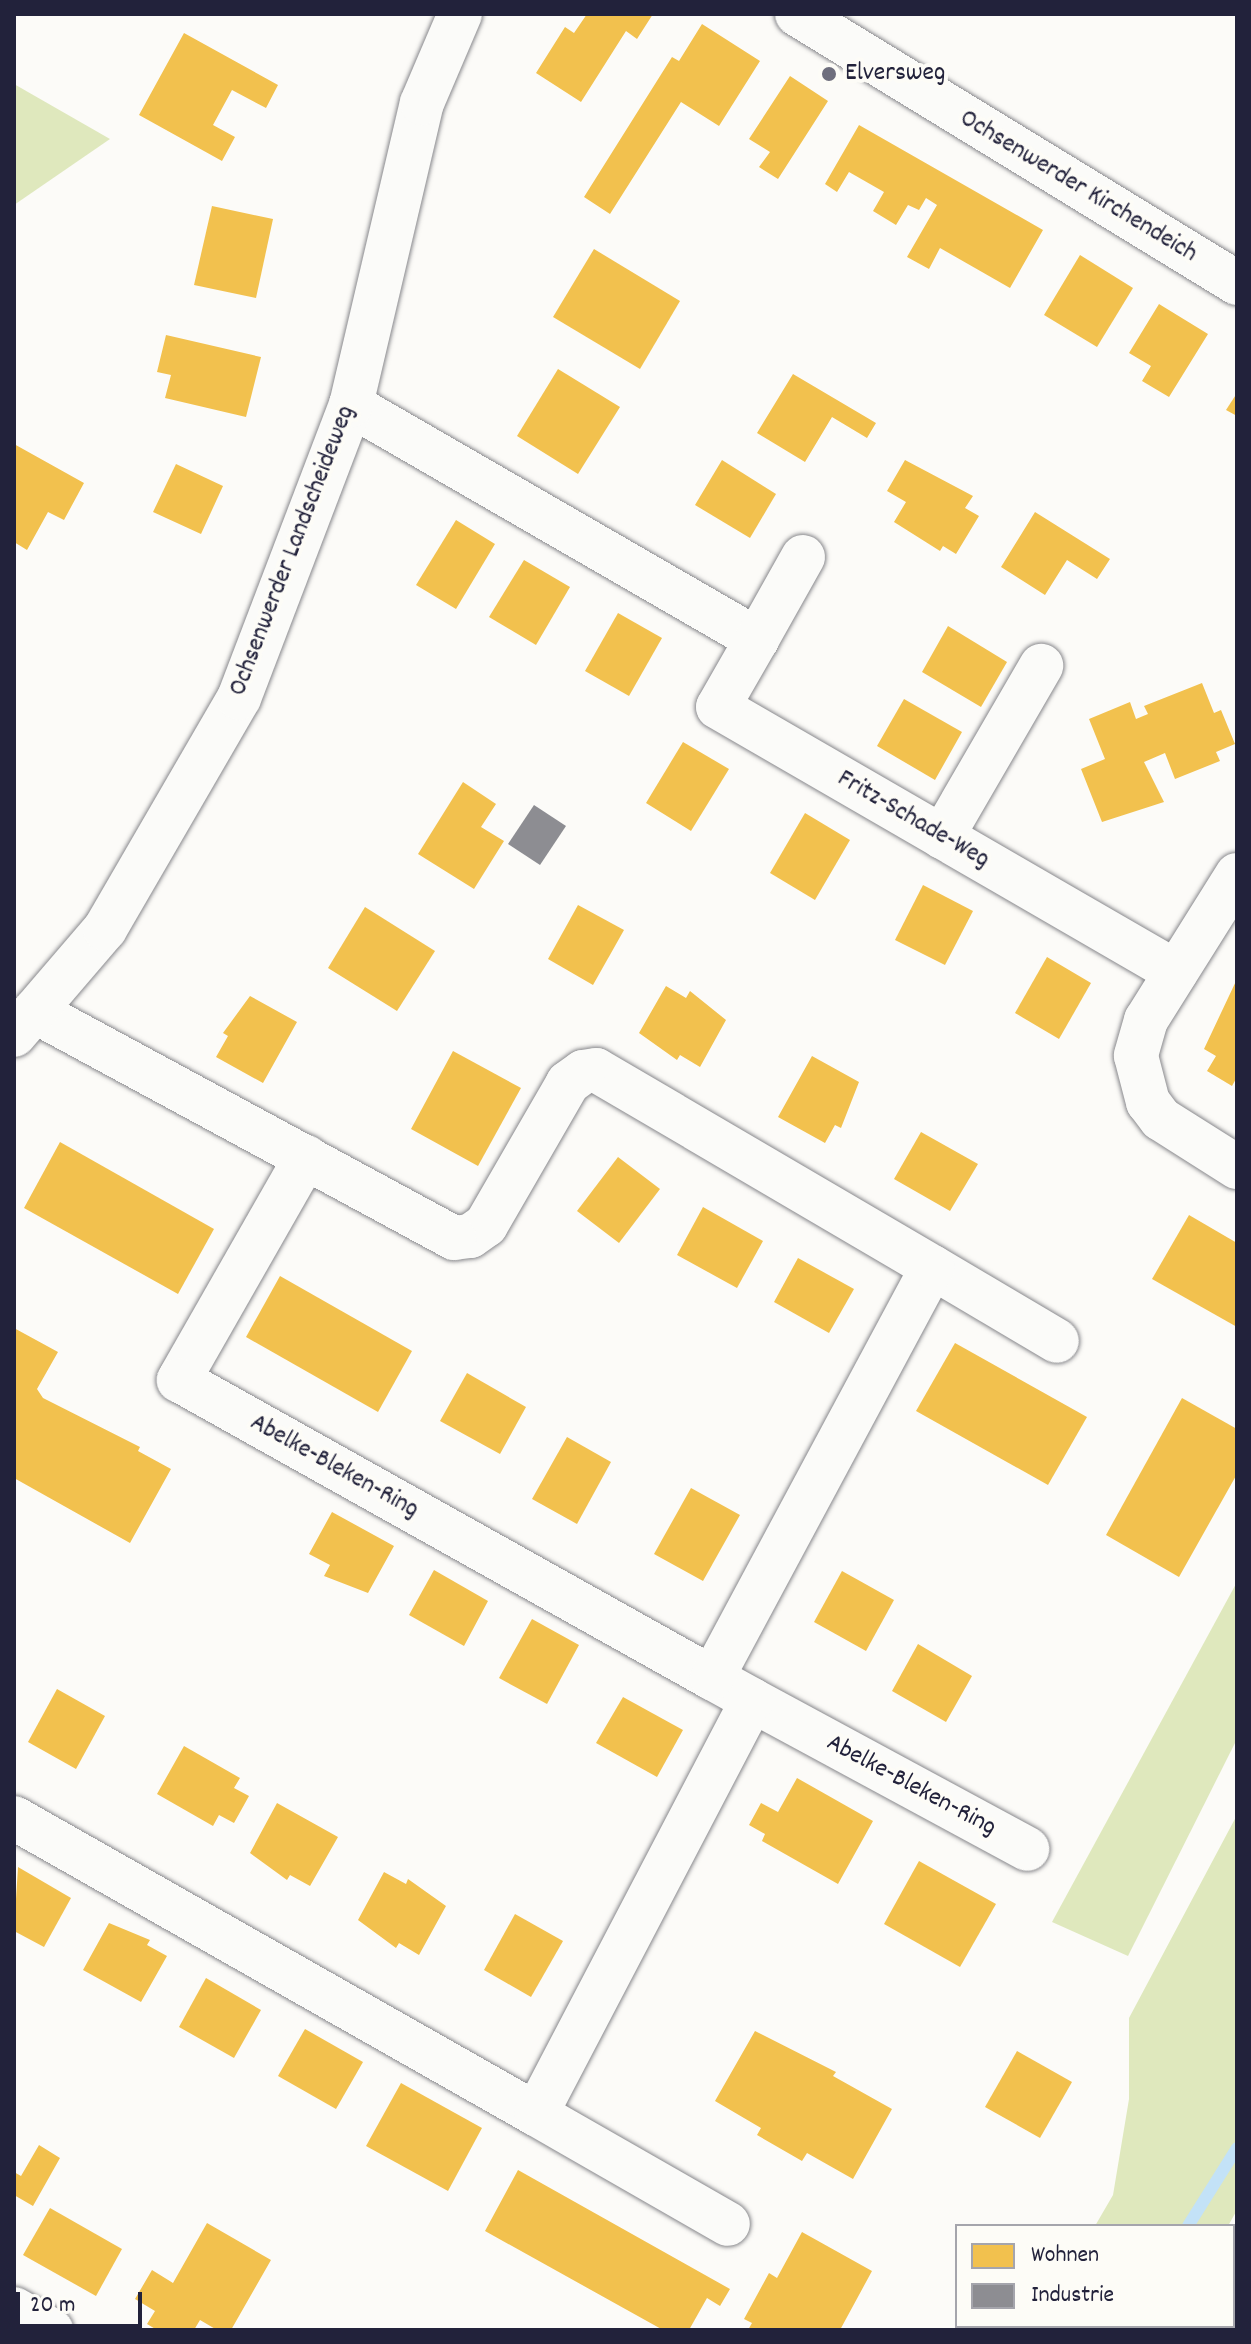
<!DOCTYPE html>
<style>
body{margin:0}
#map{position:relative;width:1251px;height:2344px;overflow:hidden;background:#fcfbf8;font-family:Dekko,sans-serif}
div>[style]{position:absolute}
.green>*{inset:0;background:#dfe8bd}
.homes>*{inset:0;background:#f2c14e}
.industry>*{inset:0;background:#8d8d92}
.stream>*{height:12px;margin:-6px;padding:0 6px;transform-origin:6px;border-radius:6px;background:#c3e2f7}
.roads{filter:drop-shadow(0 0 2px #88888c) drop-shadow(0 0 2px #88888c)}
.minor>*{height:44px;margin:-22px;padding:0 22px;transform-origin:22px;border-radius:22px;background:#fbfbf9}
.tertiary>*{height:44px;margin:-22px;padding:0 22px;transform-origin:22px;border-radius:22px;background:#fbfbf9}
.dots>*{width:22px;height:22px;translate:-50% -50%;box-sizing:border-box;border:4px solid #fdfcf7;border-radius:50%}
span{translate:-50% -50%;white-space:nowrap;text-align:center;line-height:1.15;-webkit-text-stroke:8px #fdfcf7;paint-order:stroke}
.poi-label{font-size:26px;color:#22223b}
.left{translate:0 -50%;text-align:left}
.street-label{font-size:26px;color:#22223b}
.frame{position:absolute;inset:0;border:16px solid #22223b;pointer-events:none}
.legend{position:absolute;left:955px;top:2224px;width:280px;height:104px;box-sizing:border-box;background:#fdfcf7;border:2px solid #a5a5ac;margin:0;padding:10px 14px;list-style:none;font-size:24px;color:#22223b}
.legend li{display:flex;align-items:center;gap:16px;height:40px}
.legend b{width:40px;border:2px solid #a5a5ac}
.scale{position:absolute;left:16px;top:2292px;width:126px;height:36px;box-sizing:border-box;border:4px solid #22223b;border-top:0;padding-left:10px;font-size:24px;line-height:28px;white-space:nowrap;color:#22223b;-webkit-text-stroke:6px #fdfcf7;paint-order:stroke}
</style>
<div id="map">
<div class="green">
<i style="clip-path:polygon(14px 84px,110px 139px,14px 205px)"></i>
<i style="clip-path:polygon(1237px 1582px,1237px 1739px,1128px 1956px,1052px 1922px)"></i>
<i style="clip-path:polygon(1237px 1815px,1237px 2210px,1228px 2226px,1095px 2226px,1113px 2195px,1129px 2099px,1129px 2018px)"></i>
<i style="clip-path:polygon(1037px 2326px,1167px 2326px,1034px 2330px)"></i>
</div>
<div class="homes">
<i style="clip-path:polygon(587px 14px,653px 14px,637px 39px,626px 31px,581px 102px,536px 73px,565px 27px,574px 33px)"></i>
<i style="clip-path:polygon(702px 24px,760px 61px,719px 126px,681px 102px,610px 214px,584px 197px,672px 57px,679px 61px)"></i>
<i style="clip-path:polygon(184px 33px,278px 85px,266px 108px,232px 90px,213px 125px,235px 137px,222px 161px,139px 115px)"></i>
<i style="clip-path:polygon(790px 76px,828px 101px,778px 179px,759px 167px,770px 152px,749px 139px)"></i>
<i style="clip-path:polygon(859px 125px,1043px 230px,1010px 288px,940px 248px,929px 269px,907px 257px,937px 205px,926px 198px,919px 210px,908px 205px,896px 225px,873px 211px,884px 192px,849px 172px,837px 192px,825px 184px)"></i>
<i style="clip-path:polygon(212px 206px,273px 219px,256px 298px,194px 285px)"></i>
<i style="clip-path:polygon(594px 249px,680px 301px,640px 369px,553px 317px)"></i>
<i style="clip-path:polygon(1080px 255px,1133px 288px,1097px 347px,1044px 315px)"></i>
<i style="clip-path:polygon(1159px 304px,1208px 334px,1169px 397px,1142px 381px,1151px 366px,1129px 353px)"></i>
<i style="clip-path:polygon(166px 335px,261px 357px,246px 417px,165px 398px,171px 375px,157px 372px)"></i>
<i style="clip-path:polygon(558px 369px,620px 407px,578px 474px,517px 436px)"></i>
<i style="clip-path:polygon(793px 374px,876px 423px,867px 438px,832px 417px,805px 462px,757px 433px)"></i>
<i style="clip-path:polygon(1237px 393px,1237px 416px,1226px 410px)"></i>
<i style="clip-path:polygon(14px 444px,84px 483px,64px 520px,48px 512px,27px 550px,14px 542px)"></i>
<i style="clip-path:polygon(722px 460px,776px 494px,750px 538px,695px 505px)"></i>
<i style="clip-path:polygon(905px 460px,973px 496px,965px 508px,979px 516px,956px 554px,943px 546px,940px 551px,894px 522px,906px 502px,887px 491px)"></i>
<i style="clip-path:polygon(176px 464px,223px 486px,201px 534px,153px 512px)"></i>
<i style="clip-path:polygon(1035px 512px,1110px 559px,1097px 579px,1067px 560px,1045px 595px,1001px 567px)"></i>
<i style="clip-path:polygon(456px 520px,495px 544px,456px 609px,416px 585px)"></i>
<i style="clip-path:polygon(524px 560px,570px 587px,536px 645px,489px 617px)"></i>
<i style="clip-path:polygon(618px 613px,662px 638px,629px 696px,585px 671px)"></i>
<i style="clip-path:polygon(948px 626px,1007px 662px,981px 707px,922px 672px)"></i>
<i style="clip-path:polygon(1202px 683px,1214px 713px,1221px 710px,1235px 744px,1216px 752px,1220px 761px,1175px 779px,1165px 753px,1144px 762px,1164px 802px,1102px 822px,1081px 769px,1105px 759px,1089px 719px,1130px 702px,1136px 719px,1148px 714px,1144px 706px)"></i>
<i style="clip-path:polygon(904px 699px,962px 732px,935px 780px,877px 746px)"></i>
<i style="clip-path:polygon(683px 742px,729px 769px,691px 831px,646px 803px)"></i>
<i style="clip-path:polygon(463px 782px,496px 804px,481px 827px,504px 841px,474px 889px,418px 854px)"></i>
<i style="clip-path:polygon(805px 813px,850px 840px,815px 900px,770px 873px)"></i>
<i style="clip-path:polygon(923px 885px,973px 911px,945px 965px,895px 940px)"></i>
<i style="clip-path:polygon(578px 905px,624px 930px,593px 985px,548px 959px)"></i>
<i style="clip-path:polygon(365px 907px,435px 951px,397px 1011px,328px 968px)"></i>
<i style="clip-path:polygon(1047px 957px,1091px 983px,1059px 1039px,1015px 1013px)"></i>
<i style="clip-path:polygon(1237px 979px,1237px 1077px,1232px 1086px,1207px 1071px,1216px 1056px,1204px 1049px)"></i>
<i style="clip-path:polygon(666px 986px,686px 998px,690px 991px,726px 1020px,700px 1067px,680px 1055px,677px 1060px,639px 1033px)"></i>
<i style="clip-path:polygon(250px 996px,297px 1022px,263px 1083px,216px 1057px,228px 1036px,223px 1033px)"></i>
<i style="clip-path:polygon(453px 1051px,521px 1088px,478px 1166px,411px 1129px)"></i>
<i style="clip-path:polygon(812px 1056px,859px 1082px,841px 1128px,835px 1125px,825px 1143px,778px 1117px)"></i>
<i style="clip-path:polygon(921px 1132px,978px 1164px,950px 1211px,894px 1179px)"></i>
<i style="clip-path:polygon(60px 1142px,214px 1229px,178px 1294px,24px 1208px)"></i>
<i style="clip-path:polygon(618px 1157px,660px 1189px,619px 1243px,577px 1211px)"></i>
<i style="clip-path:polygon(703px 1207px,763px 1241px,737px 1288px,677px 1255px)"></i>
<i style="clip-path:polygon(1189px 1215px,1237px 1243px,1237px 1327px,1152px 1279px)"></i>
<i style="clip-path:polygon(798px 1258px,854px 1289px,829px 1333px,774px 1302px)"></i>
<i style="clip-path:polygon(280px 1276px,412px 1351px,378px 1412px,246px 1337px)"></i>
<i style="clip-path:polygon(14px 1328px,58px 1352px,37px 1389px,43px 1398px,140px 1447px,138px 1451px,171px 1469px,130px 1543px,14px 1478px)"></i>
<i style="clip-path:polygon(955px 1343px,1087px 1417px,1048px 1485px,916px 1411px)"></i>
<i style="clip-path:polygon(467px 1373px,526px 1407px,500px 1454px,440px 1421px)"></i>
<i style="clip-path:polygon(1182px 1398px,1237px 1429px,1237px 1474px,1179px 1577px,1106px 1535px)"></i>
<i style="clip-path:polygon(567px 1437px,611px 1462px,577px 1524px,532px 1499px)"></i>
<i style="clip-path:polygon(691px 1488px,740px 1515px,703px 1581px,654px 1554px)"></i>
<i style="clip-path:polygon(332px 1512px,394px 1546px,368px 1593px,324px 1576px,330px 1565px,309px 1554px)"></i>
<i style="clip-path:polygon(434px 1570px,488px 1601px,464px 1646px,409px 1615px)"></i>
<i style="clip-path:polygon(842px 1571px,894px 1600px,866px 1651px,814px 1622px)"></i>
<i style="clip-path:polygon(532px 1619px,579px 1645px,547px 1704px,499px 1678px)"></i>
<i style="clip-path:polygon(918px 1644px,972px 1676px,946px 1722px,892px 1691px)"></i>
<i style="clip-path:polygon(57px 1689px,105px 1716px,76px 1769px,28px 1742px)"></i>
<i style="clip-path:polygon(623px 1697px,683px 1730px,657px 1777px,596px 1743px)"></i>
<i style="clip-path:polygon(184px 1746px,240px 1778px,234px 1788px,249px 1796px,234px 1823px,219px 1815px,213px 1826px,157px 1794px)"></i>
<i style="clip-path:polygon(797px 1778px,873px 1821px,838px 1884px,762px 1841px,765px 1834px,749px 1825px,761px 1803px,778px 1812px)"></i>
<i style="clip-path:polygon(277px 1803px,338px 1837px,310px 1886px,290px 1875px,287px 1880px,250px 1853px)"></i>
<i style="clip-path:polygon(919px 1861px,996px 1904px,960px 1967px,884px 1924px)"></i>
<i style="clip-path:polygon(18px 1867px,71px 1898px,44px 1947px,14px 1931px)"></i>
<i style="clip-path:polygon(384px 1872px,406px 1884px,408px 1879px,446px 1906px,419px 1955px,399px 1943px,396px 1948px,358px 1920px)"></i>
<i style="clip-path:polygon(515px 1914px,563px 1941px,531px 1997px,484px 1970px)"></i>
<i style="clip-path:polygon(109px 1923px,150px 1940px,147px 1945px,167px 1956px,141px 2002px,83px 1970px)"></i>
<i style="clip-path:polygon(206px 1978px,261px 2010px,234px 2058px,179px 2027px)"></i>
<i style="clip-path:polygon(305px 2029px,363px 2062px,336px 2109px,278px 2076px)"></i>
<i style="clip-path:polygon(755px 2031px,836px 2072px,833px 2076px,892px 2109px,853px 2179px,807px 2153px,802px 2161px,757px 2135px,761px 2128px,715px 2101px)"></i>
<i style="clip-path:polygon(1017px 2051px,1072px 2082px,1040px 2138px,985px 2107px)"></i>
<i style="clip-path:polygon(401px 2083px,482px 2128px,448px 2191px,366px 2146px)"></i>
<i style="clip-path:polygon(39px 2145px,60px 2158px,33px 2206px,14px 2195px,14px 2172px,21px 2176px)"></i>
<i style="clip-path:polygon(518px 2170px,730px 2289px,720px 2306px,707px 2298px,689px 2330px,663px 2330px,485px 2231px)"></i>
<i style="clip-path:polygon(50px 2208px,122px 2249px,96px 2296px,23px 2255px)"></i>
<i style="clip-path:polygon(207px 2223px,271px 2260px,231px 2330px,217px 2330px,200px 2320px,194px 2330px,157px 2330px,147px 2324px,155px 2311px,135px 2299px,152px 2270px,173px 2283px)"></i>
<i style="clip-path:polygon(802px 2232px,872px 2271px,840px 2330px,748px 2330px,752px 2323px,744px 2319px,769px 2273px,777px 2278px)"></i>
</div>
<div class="industry">
<i style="clip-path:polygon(534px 805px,566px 826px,540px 865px,508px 844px)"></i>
</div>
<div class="stream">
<i style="left:1188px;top:2226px;width:92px;rotate:-57.9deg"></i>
<i style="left:1122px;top:2330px;width:4px;rotate:-63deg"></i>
</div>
<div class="roads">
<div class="minor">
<i style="left:797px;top:14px;width:516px;rotate:31.44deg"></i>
<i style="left:351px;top:405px;width:469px;rotate:30deg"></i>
<i style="left:757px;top:639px;width:78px;rotate:119.8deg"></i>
<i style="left:718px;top:707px;width:529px;rotate:30.05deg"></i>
<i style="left:757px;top:639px;width:94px;rotate:-60.7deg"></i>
<i style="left:942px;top:837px;width:198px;rotate:-59.9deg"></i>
<i style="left:1237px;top:875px;width:171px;rotate:122.1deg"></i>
<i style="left:1146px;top:1020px;width:37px;rotate:106deg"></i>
<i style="left:1136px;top:1056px;width:48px;rotate:75.4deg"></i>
<i style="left:1148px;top:1102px;width:21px;rotate:53deg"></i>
<i style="left:1161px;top:1119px;width:90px;rotate:32.3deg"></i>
<i style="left:306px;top:1157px;width:257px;rotate:119.7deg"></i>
<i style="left:179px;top:1380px;width:611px;rotate:29.21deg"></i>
<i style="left:932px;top:1267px;width:145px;rotate:30.6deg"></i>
<i style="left:752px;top:1700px;width:313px;rotate:28.4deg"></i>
<i style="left:14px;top:1818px;width:600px;rotate:29.56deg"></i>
<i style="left:536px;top:2114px;width:467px;rotate:-62.4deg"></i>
<i style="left:752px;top:1700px;width:46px;rotate:-151.2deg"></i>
<i style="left:712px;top:1678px;width:466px;rotate:-61.8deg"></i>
<i style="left:932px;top:1267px;width:389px;rotate:-149.6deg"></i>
<i style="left:596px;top:1070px;width:13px;rotate:171deg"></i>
<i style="left:583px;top:1072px;width:19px;rotate:144deg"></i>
<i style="left:568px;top:1083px;width:164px;rotate:120deg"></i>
<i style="left:486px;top:1225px;width:19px;rotate:145deg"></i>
<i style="left:470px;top:1236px;width:16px;rotate:173deg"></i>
<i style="left:454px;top:1238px;width:477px;rotate:-151.6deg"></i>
<i style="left:536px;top:2114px;width:221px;rotate:29.8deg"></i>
<i style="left:14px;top:2309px;width:43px;rotate:29.6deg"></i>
</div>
<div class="tertiary">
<i style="left:14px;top:1035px;width:140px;rotate:-49.4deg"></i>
<i style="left:105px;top:929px;width:267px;rotate:-59.9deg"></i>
<i style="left:239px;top:698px;width:314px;rotate:-69.1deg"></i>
<i style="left:351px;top:405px;width:310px;rotate:-76.8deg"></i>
<i style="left:422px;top:103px;width:97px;rotate:-66.9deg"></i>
</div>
</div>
<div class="dots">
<i style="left:829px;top:74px;background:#6e6e7d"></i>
</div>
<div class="poi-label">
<span class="left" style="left:845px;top:74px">Elversweg</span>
</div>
<div class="street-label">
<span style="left:1078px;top:187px;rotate:31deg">Ochsenwerder Kirchendeich</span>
<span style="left:293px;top:551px;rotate:-69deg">Ochsenwerder Landscheideweg</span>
<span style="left:913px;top:820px;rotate:30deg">Fritz-Schade-Weg</span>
<span style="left:334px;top:1467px;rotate:29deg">Abelke-Bleken-Ring</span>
<span style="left:911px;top:1786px;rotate:28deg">Abelke-Bleken-Ring</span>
</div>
<div class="frame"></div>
<ul class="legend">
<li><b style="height:22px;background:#f2c14e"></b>Wohnen</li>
<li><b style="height:22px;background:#8d8d92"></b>Industrie</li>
</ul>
<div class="scale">20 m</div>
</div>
